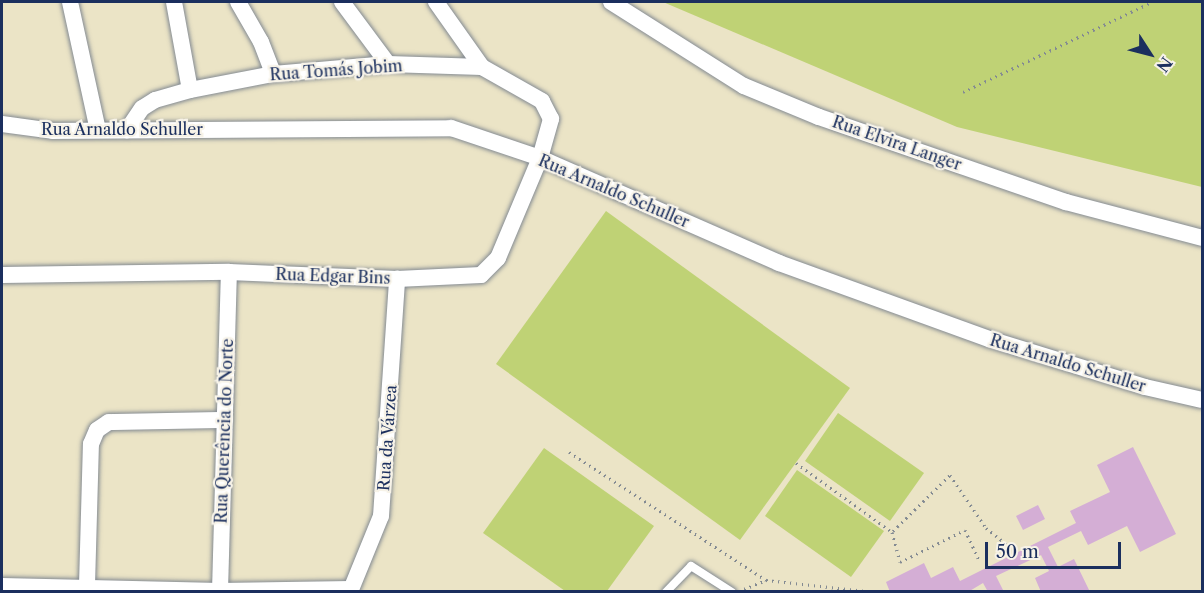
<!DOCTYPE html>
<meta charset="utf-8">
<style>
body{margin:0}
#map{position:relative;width:1204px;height:593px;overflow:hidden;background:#ebe4c6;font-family:"Libre Caslon Text",serif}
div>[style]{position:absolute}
.green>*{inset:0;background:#bfd275}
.building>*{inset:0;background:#d4aed5}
.path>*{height:3px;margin-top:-1.5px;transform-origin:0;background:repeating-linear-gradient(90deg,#838a92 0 1.5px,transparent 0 6px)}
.roads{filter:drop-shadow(0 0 2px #838a92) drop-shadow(0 0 2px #838a92)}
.service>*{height:8px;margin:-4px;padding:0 4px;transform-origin:4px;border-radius:4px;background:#fff}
.minor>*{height:16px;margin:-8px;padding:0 8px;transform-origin:8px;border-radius:8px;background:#fff}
span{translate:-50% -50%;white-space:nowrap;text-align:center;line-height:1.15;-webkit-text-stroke:4.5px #f7f3e8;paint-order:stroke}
.street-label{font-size:16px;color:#1b2f5e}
.frame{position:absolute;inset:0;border:3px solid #1b2f5e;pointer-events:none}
.north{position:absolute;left:1120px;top:24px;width:60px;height:60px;-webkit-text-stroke:4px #f7f3e8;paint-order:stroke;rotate:126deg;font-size:16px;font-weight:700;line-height:24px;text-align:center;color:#1b2f5e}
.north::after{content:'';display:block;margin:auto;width:21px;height:27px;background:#1b2f5e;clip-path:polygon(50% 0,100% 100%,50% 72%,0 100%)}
.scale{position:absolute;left:985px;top:542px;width:136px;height:27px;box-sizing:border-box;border:3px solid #1b2f5e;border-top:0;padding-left:8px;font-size:18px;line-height:21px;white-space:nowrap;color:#1b2f5e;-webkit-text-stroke:4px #f7f3e8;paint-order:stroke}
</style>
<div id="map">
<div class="green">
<i style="clip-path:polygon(663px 2px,1202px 2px,1202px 187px,957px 127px)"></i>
<i style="clip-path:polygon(606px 211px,850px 388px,740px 540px,496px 364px)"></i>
<i style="clip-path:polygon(838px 413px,924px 473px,890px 521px,805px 461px)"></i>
<i style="clip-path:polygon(544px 448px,654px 526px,607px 591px,565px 591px,483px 533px)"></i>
<i style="clip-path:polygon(797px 470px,884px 531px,851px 577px,765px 516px)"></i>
</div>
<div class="building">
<i style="clip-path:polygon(1133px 447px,1176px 534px,1140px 552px,1127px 526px,1088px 545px,1081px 531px,1048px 547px,1058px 567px,1074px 559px,1090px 592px,1041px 592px,1035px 578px,1049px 571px,1041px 555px,996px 576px,1004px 592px,988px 592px,983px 583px,968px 592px,890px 592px,886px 582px,924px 563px,931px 578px,953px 567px,960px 581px,1076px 523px,1070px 511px,1110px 492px,1097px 465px)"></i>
<i style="clip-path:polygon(1038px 505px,1045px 519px,1023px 530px,1016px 516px)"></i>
</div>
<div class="path">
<i style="left:963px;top:92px;width:209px;rotate:-25.5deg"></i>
<i style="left:569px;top:452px;width:235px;rotate:33deg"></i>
<i style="left:796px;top:463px;width:118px;rotate:35.7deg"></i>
<i style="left:892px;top:532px;width:31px;rotate:75deg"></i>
<i style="left:900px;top:562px;width:72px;rotate:-26.2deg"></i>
<i style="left:965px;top:530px;width:35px;rotate:65deg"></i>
<i style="left:893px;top:531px;width:80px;rotate:-44.5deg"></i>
<i style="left:950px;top:475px;width:64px;rotate:55.8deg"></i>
<i style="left:986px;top:528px;width:39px;rotate:38deg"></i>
<i style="left:744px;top:589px;width:24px;rotate:-22deg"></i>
<i style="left:766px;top:580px;width:110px;rotate:6.3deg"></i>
</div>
<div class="roads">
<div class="service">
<i style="left:666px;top:592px;width:36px;rotate:-46deg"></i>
<i style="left:691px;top:566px;width:49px;rotate:32.4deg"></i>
</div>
<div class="minor">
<i style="left:70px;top:2px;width:131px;rotate:77.7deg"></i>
<i style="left:174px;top:2px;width:89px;rotate:79.7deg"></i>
<i style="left:238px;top:2px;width:46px;rotate:60.1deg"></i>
<i style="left:261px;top:42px;width:34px;rotate:69deg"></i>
<i style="left:342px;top:2px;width:77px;rotate:53.4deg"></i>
<i style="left:436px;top:2px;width:80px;rotate:54.7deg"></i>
<i style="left:611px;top:2px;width:157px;rotate:32.3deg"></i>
<i style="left:744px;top:86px;width:81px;rotate:22.5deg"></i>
<i style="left:819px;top:117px;width:261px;rotate:19deg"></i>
<i style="left:1066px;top:202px;width:141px;rotate:14.8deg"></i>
<i style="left:2px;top:124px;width:51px;rotate:7.8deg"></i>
<i style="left:53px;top:131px;width:398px;rotate:-0.4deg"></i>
<i style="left:451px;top:128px;width:94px;rotate:18.6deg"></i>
<i style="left:540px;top:158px;width:261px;rotate:23.7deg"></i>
<i style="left:779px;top:263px;width:223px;rotate:19.9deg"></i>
<i style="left:989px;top:339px;width:163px;rotate:17.1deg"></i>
<i style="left:1145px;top:387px;width:58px;rotate:12.8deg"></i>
<i style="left:2px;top:275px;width:227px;rotate:-0.8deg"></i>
<i style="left:229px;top:272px;width:168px;rotate:2.4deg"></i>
<i style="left:397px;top:279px;width:84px;rotate:-2.7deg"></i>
<i style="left:481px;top:275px;width:24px;rotate:-45deg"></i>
<i style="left:498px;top:258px;width:108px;rotate:-67.2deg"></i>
<i style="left:540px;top:158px;width:41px;rotate:-74.2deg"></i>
<i style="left:551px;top:119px;width:20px;rotate:-117deg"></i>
<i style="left:542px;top:101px;width:69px;rotate:-150.5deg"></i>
<i style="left:482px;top:67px;width:94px;rotate:-178.2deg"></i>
<i style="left:388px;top:64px;width:115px;rotate:175deg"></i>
<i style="left:273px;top:74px;width:85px;rotate:169.1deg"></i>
<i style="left:190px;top:90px;width:36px;rotate:164deg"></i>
<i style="left:155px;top:100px;width:15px;rotate:148deg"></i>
<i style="left:142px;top:108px;width:27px;rotate:124deg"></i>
<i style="left:87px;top:585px;width:141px;rotate:-88.4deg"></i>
<i style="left:91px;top:444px;width:15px;rotate:-67deg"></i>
<i style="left:97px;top:430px;width:14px;rotate:-34deg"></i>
<i style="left:109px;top:422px;width:116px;rotate:-1deg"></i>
<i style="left:2px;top:586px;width:218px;rotate:1.3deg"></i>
<i style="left:220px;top:591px;width:131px;rotate:-0.9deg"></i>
<i style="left:220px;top:591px;width:319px;rotate:-88.4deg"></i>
<i style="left:350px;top:592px;width:82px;rotate:-67.8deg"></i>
<i style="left:381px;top:516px;width:238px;rotate:-86.1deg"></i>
</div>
</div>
<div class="street-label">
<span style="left:336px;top:70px;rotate:-4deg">Rua Tomás Jobim</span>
<span style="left:122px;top:129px">Rua Arnaldo Schuller</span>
<span style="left:897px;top:143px;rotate:19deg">Rua Elvira Langer</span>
<span style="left:614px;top:191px;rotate:23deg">Rua Arnaldo Schuller</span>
<span style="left:333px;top:276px;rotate:2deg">Rua Edgar Bins</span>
<span style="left:1068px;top:363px;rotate:17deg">Rua Arnaldo Schuller</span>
<span style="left:224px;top:431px;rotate:-88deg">Rua Querência do Norte</span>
<span style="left:387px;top:438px;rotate:-86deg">Rua da Várzea</span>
</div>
<div class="frame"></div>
<div class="north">N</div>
<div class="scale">50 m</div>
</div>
